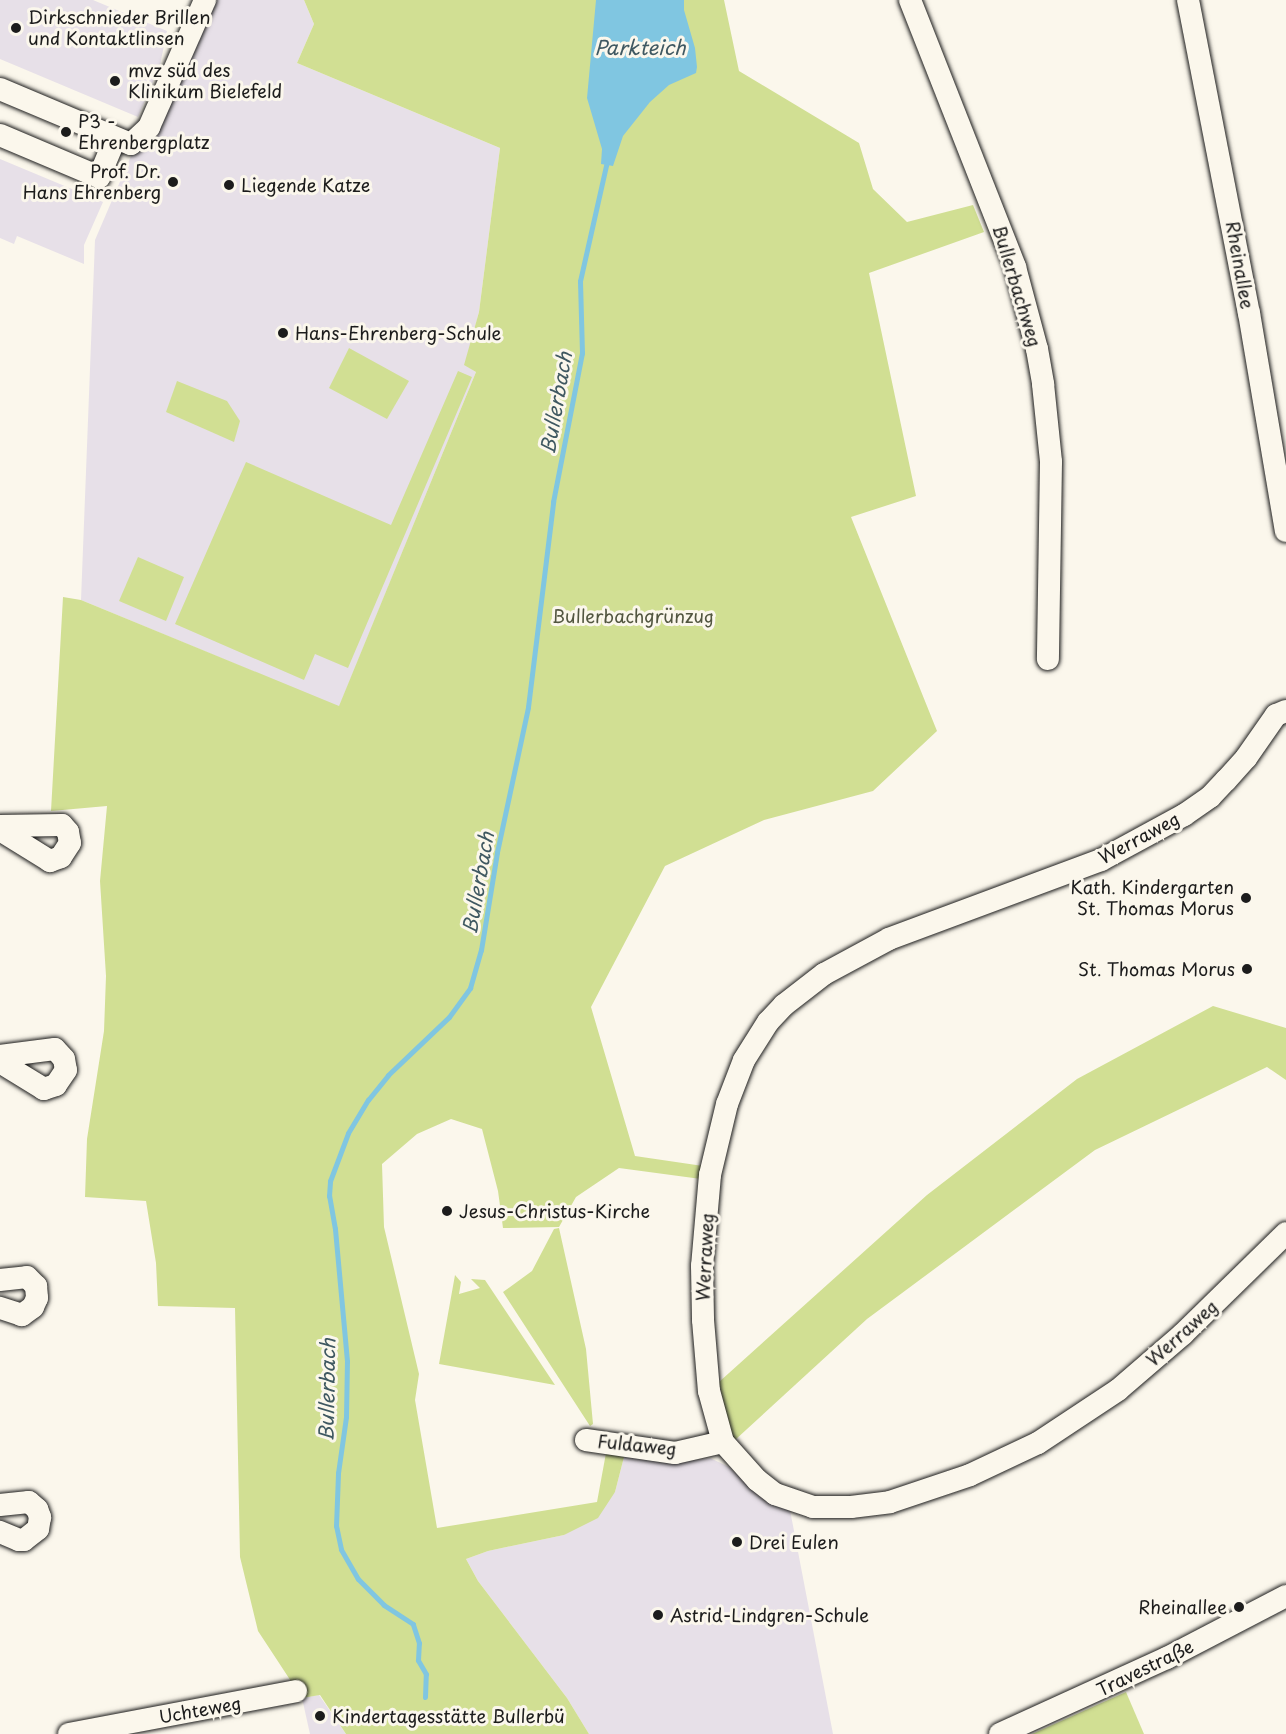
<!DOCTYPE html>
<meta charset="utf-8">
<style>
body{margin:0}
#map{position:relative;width:1286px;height:1734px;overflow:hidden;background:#fbf7ec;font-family:"Playpen Sans",sans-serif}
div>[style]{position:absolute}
.built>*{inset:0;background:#e7e0e8}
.green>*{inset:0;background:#d1df93}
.water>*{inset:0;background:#80c6e1}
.stream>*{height:5px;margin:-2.5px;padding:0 2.5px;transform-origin:2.5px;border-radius:2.5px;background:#80c6e1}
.roads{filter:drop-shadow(0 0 2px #1c1c1c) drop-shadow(0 0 2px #1c1c1c)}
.minor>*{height:22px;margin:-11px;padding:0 11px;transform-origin:11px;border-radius:11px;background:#fbf7ec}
.dots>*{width:16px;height:16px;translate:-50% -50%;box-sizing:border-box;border:3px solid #fbf7ec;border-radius:50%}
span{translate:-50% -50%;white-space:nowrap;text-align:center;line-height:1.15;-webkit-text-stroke:6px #fbf7ec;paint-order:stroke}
.poi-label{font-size:18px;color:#1c1c1c}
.left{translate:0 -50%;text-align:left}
.right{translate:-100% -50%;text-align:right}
.street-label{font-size:18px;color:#1c1c1c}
.park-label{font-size:18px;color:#525640}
.water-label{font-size:20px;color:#3f5861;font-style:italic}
</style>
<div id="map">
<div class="built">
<i style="clip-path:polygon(0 0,93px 0,167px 31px,160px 65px,138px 117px,0 59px)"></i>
<i style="clip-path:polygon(214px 0,304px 0,314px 24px,297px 63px,500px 148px,479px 312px,465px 365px,476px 372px,339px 707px,81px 600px,95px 240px,131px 156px)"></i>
<i style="clip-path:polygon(0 159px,103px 202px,84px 245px,84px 264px,17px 236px,14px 244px,0 238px)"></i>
<i style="clip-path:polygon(624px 1457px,679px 1462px,710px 1458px,729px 1467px,759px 1496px,790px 1510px,833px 1734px,589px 1734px,567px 1698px,478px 1581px,466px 1559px,488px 1551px,564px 1535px,615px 1492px)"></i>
<i style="clip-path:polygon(319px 1695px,346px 1734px,310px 1734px,302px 1698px)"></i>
</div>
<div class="green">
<i style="clip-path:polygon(304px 0,724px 0,739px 71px,859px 143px,873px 189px,907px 222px,973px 205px,984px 232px,869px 273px,916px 496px,851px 517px,937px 731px,873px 791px,764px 820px,665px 866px,591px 1007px,635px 1156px,703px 1166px,701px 1179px,619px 1168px,576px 1197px,559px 1227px,503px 1228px,498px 1191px,482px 1129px,451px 1119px,417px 1134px,382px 1164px,384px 1227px,419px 1374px,415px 1400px,437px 1528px,597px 1502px,606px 1453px,624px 1457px,615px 1492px,598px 1518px,564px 1535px,488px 1551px,466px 1559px,478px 1581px,567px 1698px,589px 1734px,346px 1734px,320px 1695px,302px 1698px,258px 1631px,240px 1557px,235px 1308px,158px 1306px,156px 1263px,146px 1201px,85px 1197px,87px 1139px,104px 1031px,106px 976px,100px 881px,107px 806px,51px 811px,63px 597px,81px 600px,339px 706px,476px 372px,464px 365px,479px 312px,500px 148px,297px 63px,314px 24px)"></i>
<i style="clip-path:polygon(349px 348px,409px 381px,387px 419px,329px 388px)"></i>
<i style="clip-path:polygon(458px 371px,472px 377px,348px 668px,315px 654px,304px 680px,175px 624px,246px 462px,391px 525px)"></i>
<i style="clip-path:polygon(177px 381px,227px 401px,240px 421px,234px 442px,166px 412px)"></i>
<i style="clip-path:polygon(138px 557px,184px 577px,166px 621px,119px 601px)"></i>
<i style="clip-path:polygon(1213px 1006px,1286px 1028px,1286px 1080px,1267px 1067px,1095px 1150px,867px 1319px,735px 1440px,728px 1426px,719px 1382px,927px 1195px,1077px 1079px)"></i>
<i style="clip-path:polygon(559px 1228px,586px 1349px,593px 1424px,590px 1426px,503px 1292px,532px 1271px,554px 1229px)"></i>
<i style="clip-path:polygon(455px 1275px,461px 1282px,459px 1294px,480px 1288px,471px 1279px,485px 1280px,555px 1385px,439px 1364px)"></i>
<i style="clip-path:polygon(1126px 1692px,1144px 1734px,1032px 1734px)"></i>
</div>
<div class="water">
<i style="clip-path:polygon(596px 0,684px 0,684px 10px,695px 48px,697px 67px,696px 73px,669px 85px,650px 102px,623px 136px,613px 166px,601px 164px,602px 149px,587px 98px)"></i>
</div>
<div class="stream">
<i style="left:425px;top:1697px;width:23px;rotate:-88deg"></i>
<i style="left:426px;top:1674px;width:16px;rotate:-120deg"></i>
<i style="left:418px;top:1660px;width:17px;rotate:-87deg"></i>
<i style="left:419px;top:1643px;width:20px;rotate:-108deg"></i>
<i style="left:413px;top:1624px;width:35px;rotate:-147deg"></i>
<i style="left:384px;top:1605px;width:37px;rotate:-135deg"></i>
<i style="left:358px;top:1579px;width:34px;rotate:-120deg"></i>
<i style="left:341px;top:1549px;width:24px;rotate:-102deg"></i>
<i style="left:336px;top:1526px;width:53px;rotate:-87.8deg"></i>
<i style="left:338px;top:1473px;width:57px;rotate:-81.9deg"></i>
<i style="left:346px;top:1417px;width:56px;rotate:-89deg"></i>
<i style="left:347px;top:1361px;width:133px;rotate:-95.2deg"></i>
<i style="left:335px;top:1229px;width:34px;rotate:-100deg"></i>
<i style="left:329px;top:1196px;width:15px;rotate:-86deg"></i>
<i style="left:330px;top:1181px;width:51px;rotate:-69.4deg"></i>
<i style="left:348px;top:1133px;width:39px;rotate:-59deg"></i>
<i style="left:368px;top:1100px;width:32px;rotate:-51deg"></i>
<i style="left:388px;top:1075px;width:84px;rotate:-43.6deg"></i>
<i style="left:449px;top:1017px;width:36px;rotate:-54deg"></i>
<i style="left:470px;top:988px;width:40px;rotate:-74deg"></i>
<i style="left:481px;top:950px;width:99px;rotate:-80.7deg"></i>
<i style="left:497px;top:852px;width:148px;rotate:-77.9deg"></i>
<i style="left:528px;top:707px;width:207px;rotate:-83deg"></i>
<i style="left:553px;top:502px;width:152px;rotate:-79deg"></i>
<i style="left:582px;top:353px;width:72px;rotate:-91.6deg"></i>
<i style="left:580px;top:281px;width:123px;rotate:-77.3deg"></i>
</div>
<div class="roads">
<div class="minor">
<i style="left:910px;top:0;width:287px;rotate:68.5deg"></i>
<i style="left:1015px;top:267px;width:85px;rotate:75deg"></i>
<i style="left:1037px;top:349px;width:36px;rotate:80deg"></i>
<i style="left:1043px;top:384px;width:78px;rotate:84.1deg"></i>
<i style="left:1051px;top:462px;width:197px;rotate:90.9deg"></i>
<i style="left:1188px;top:0;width:319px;rotate:79deg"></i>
<i style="left:1249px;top:313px;width:221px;rotate:80.4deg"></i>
<i style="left:0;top:89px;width:142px;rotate:22.8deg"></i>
<i style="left:131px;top:144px;width:25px;rotate:-43deg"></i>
<i style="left:149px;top:127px;width:139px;rotate:-66.2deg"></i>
<i style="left:0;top:135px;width:108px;rotate:23deg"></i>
<i style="left:99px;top:177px;width:41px;rotate:-67.2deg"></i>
<i style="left:1286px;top:711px;width:11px;rotate:158deg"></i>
<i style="left:1276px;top:715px;width:52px;rotate:124.9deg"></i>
<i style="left:1246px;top:758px;width:30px;rotate:132deg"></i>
<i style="left:1226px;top:780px;width:23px;rotate:133deg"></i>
<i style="left:1210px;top:797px;width:32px;rotate:145deg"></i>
<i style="left:1184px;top:815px;width:94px;rotate:151.5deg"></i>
<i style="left:1101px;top:860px;width:226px;rotate:159.6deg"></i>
<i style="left:889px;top:939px;width:74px;rotate:151.7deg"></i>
<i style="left:824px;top:974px;width:51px;rotate:142.2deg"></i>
<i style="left:784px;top:1005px;width:23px;rotate:133deg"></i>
<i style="left:768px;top:1022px;width:45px;rotate:122.3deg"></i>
<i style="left:744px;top:1060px;width:47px;rotate:111.1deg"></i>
<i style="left:727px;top:1104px;width:73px;rotate:103.5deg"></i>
<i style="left:710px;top:1175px;width:91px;rotate:95deg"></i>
<i style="left:702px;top:1266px;width:54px;rotate:88.9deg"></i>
<i style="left:703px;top:1320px;width:71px;rotate:85.2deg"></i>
<i style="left:709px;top:1391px;width:53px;rotate:74.6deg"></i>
<i style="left:723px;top:1442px;width:51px;rotate:48.2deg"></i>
<i style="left:757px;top:1480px;width:23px;rotate:38deg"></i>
<i style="left:775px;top:1494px;width:40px;rotate:18.9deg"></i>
<i style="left:813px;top:1507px;width:38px"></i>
<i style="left:851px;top:1507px;width:39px;rotate:-7deg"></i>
<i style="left:890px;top:1502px;width:84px;rotate:-18.6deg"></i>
<i style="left:970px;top:1475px;width:75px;rotate:-25.2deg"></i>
<i style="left:1038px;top:1443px;width:96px;rotate:-33.5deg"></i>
<i style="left:1118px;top:1390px;width:86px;rotate:-40.7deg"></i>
<i style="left:1183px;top:1334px;width:144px;rotate:-44.4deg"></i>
<i style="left:0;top:826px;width:62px;rotate:-0.9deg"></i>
<i style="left:62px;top:825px;width:9px;rotate:49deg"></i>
<i style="left:68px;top:832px;width:11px;rotate:80deg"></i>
<i style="left:70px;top:843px;width:17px;rotate:123deg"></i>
<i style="left:61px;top:857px;width:12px;rotate:160deg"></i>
<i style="left:50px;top:861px;width:59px;rotate:-148.2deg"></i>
<i style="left:0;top:1056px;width:55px;rotate:-7.3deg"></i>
<i style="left:55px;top:1049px;width:13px;rotate:48deg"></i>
<i style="left:64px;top:1059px;width:11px;rotate:80deg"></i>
<i style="left:66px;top:1070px;width:18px;rotate:124deg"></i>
<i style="left:56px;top:1085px;width:13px;rotate:162deg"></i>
<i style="left:44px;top:1089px;width:52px;rotate:-148.5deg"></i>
<i style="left:0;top:1280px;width:27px;rotate:-6deg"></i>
<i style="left:27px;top:1277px;width:13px;rotate:45deg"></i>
<i style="left:36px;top:1286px;width:12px;rotate:85deg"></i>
<i style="left:37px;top:1298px;width:10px;rotate:114deg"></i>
<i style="left:33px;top:1307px;width:14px;rotate:144deg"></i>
<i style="left:22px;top:1315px;width:23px;rotate:-162deg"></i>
<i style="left:586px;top:1440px;width:90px;rotate:8.3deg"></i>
<i style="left:675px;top:1453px;width:49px;rotate:-12.9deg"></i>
<i style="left:0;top:1505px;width:29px;rotate:-6deg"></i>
<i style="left:29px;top:1502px;width:11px;rotate:41deg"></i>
<i style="left:37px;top:1509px;width:9px;rotate:69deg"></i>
<i style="left:40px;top:1517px;width:12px;rotate:99deg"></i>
<i style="left:38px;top:1529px;width:18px;rotate:142deg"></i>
<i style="left:24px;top:1540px;width:5px;rotate:180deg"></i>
<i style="left:19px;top:1540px;width:21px;rotate:-157deg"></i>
<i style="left:69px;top:1734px;width:231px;rotate:-10.7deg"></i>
<i style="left:1000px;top:1734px;width:183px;rotate:-24.5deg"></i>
<i style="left:1167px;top:1658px;width:134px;rotate:-27.5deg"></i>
</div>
</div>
<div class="dots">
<i style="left:16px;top:28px;background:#1c1c1c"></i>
<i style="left:115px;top:81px;background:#1c1c1c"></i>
<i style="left:66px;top:132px;background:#1c1c1c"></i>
<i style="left:173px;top:182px;background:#1c1c1c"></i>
<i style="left:229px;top:185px;background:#1c1c1c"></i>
<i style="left:283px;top:333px;background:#1c1c1c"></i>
<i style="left:1246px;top:898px;background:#1c1c1c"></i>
<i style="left:1247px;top:969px;background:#1c1c1c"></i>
<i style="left:447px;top:1211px;background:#1c1c1c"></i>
<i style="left:737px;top:1542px;background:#1c1c1c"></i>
<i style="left:1239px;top:1607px;background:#1c1c1c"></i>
<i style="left:658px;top:1615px;background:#1c1c1c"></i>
<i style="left:320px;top:1716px;background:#1c1c1c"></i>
</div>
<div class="poi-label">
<span class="left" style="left:28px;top:28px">Dirkschnieder Brillen<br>und Kontaktlinsen</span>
<span class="left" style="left:128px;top:81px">mvz süd des<br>Klinikum Bielefeld</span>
<span class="left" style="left:78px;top:132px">P3 -<br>Ehrenbergplatz</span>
<span class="right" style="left:161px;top:182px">Prof. Dr.<br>Hans Ehrenberg</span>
<span class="left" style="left:241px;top:185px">Liegende Katze</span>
<span class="left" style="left:295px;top:333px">Hans-Ehrenberg-Schule</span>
<span class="right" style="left:1234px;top:898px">Kath. Kindergarten<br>St. Thomas Morus</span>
<span class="right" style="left:1235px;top:969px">St. Thomas Morus</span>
<span class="left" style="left:459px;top:1211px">Jesus-Christus-Kirche</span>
<span class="left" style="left:749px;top:1542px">Drei Eulen</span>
<span class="right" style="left:1227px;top:1607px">Rheinallee</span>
<span class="left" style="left:670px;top:1615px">Astrid-Lindgren-Schule</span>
<span class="left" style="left:332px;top:1716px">Kindertagesstätte Bullerbü</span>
</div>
<div class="street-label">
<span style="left:1240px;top:265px;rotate:80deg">Rheinallee</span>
<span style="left:1017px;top:286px;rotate:73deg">Bullerbachweg</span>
<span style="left:1139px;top:838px;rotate:-28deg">Werraweg</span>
<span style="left:705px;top:1257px;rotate:-87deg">Werraweg</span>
<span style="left:1182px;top:1333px;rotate:-42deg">Werraweg</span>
<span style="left:637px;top:1445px;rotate:6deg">Fuldaweg</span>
<span style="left:1145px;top:1668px;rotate:-26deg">Travestraße</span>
<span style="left:200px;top:1710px;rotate:-10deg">Uchteweg</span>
</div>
<div class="park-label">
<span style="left:633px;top:616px">Bullerbachgrünzug</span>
</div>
<div class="water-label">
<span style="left:640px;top:47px">Parkteich</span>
<span style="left:556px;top:403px;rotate:-80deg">Bullerbach</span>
<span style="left:478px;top:883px;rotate:-80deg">Bullerbach</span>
<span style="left:327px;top:1390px;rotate:-89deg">Bullerbach</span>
</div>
</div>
